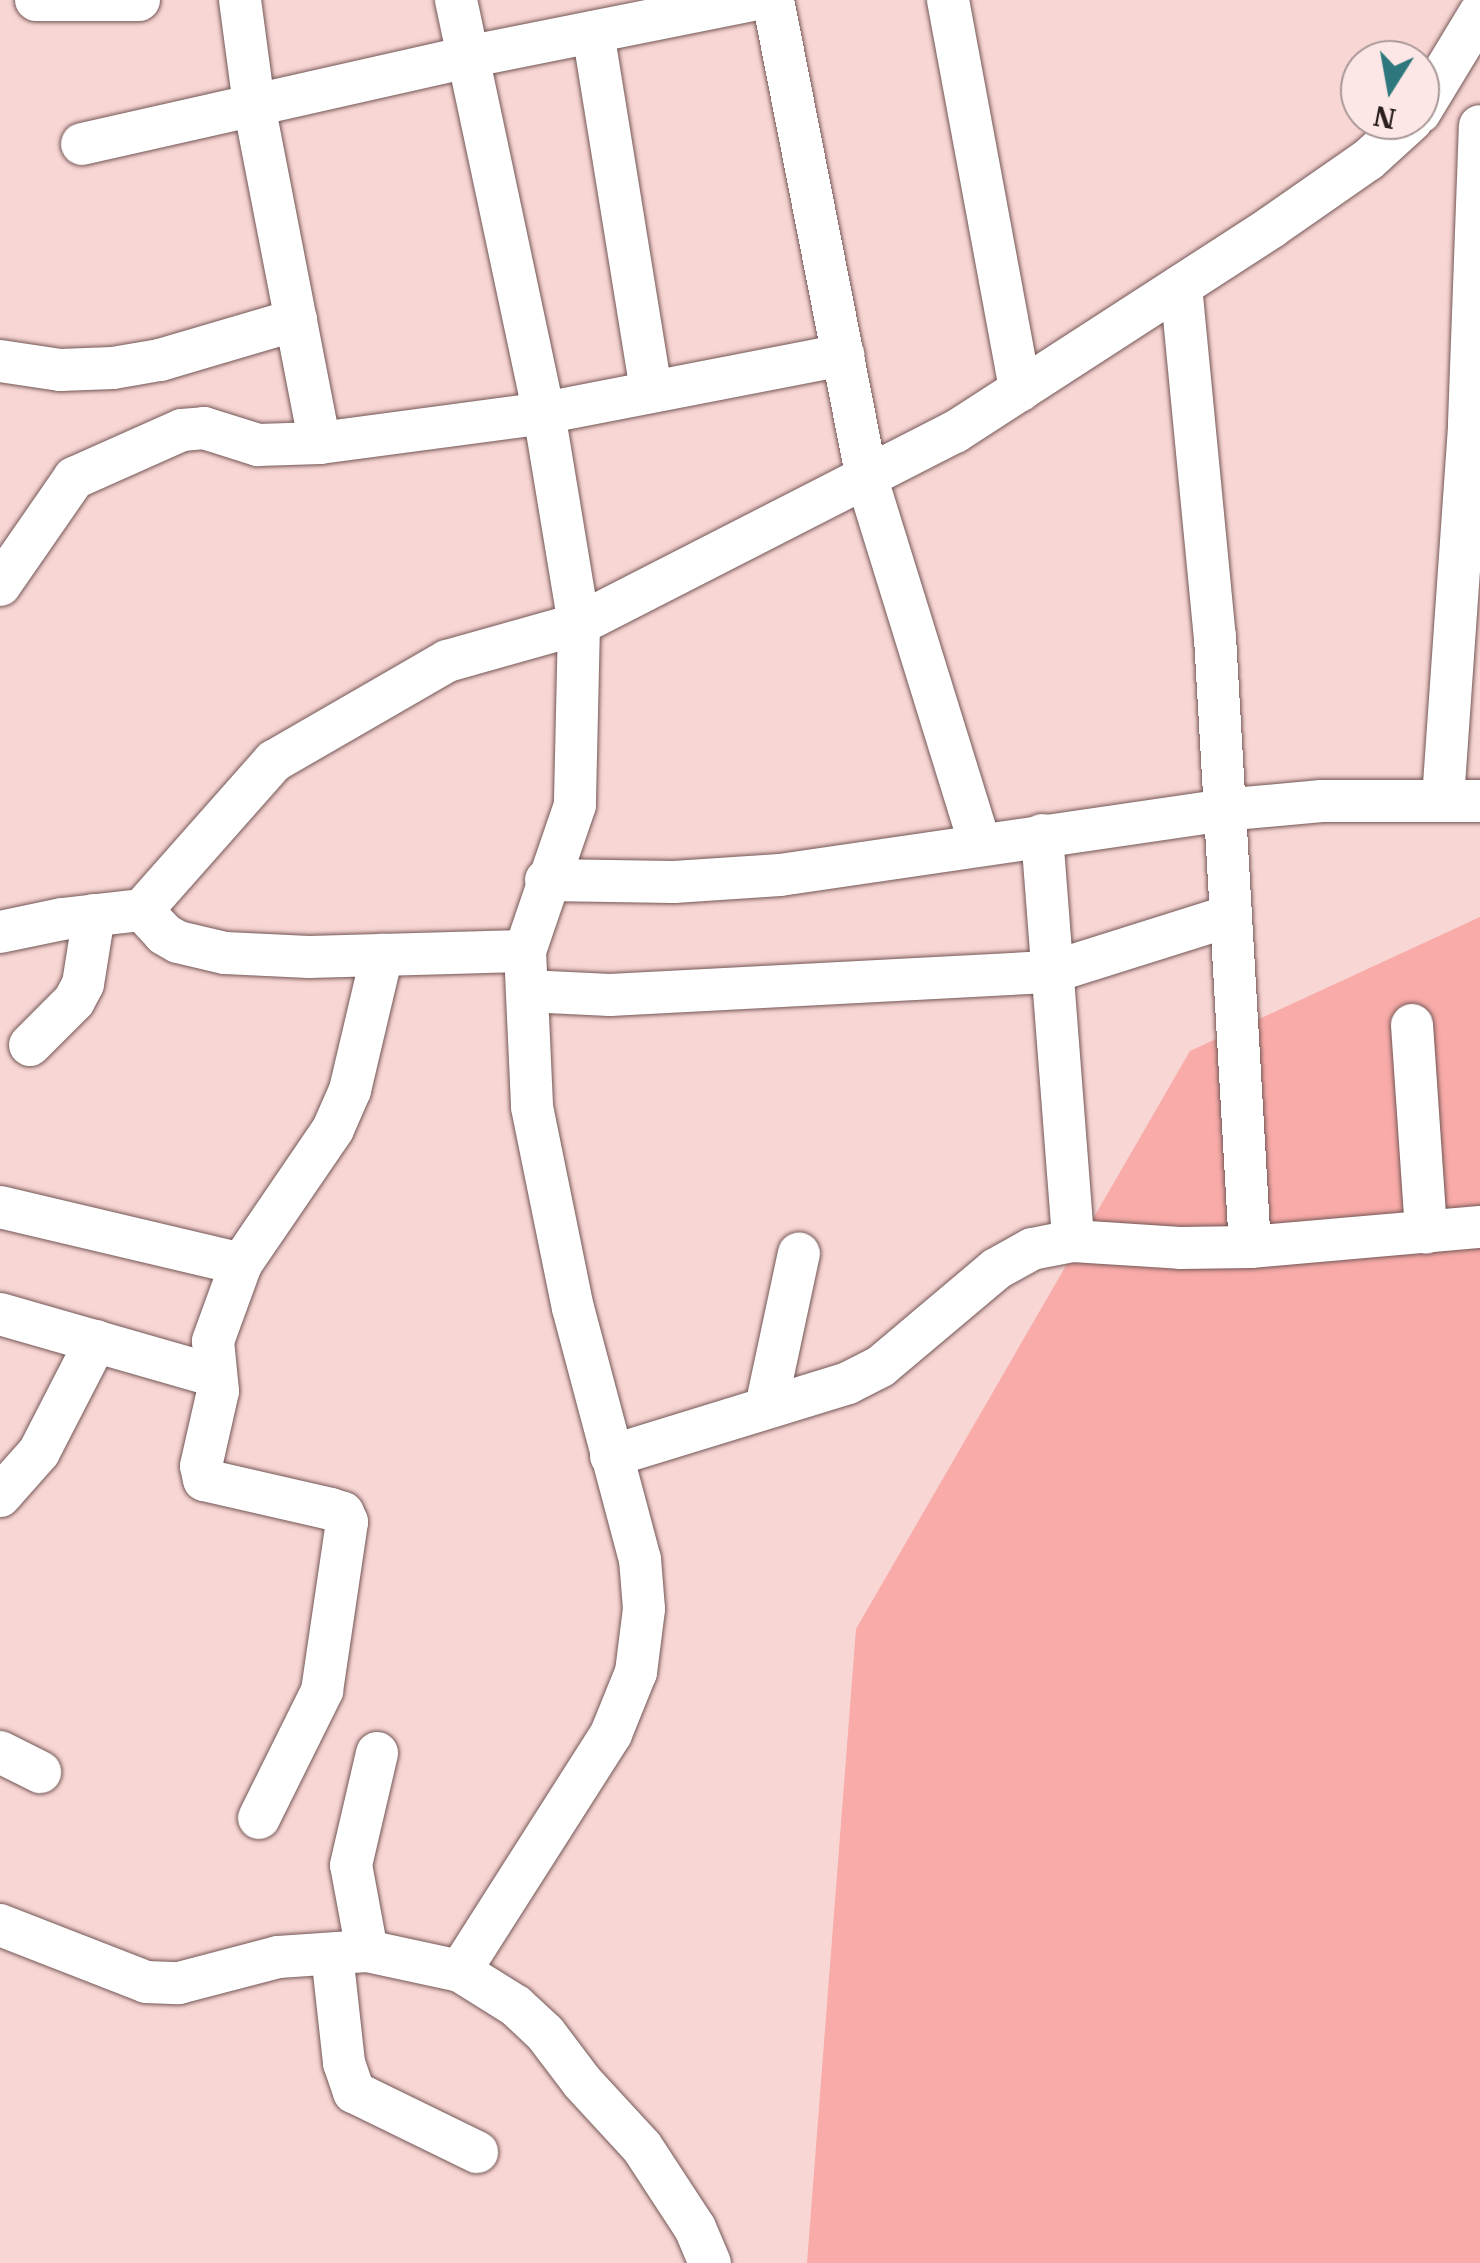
<!DOCTYPE html>
<style>
body{margin:0}
#map{position:relative;width:1480px;height:2263px;overflow:hidden;background:#f8d6d4;font-family:"IBM Plex Serif",serif}
div>[style]{position:absolute}
.green>*{inset:0;background:#f8aba8}
.roads{filter:drop-shadow(0 0 2px #735756) drop-shadow(0 0 2px #735756)}
.minor>*{height:42px;margin:-21px;padding:0 21px;transform-origin:21px;border-radius:21px;background:#fff}
span{translate:-50% -50%;white-space:nowrap;text-align:center;line-height:1.15;-webkit-text-stroke:10px #fce7e6;paint-order:stroke}
.north{position:absolute;left:1340px;top:40px;width:100px;height:100px;box-sizing:border-box;background:#fce7e6;border:2px solid #a89796;border-radius:50%;rotate:191deg;font-size:28px;font-weight:700;line-height:40px;text-align:center;color:#2a1e1e}
.north::after{content:'';display:block;margin:auto;width:35px;height:45px;background:#2e787d;clip-path:polygon(50% 0,100% 100%,50% 72%,0 100%)}
</style>
<div id="map">
<div class="green">
<i style="clip-path:polygon(1480px 917px,1480px 2263px,807px 2263px,856px 1629px,1190px 1051px)"></i>
</div>
<div class="roads">
<div class="minor">
<i style="left:36px;top:0;width:103px"></i>
<i style="left:240px;top:0;width:106px;rotate:82.4deg"></i>
<i style="left:254px;top:105px;width:344px;rotate:79deg"></i>
<i style="left:456px;top:0;width:422px;rotate:78deg"></i>
<i style="left:544px;top:413px;width:214px;rotate:80.6deg"></i>
<i style="left:579px;top:624px;width:181px;rotate:91.3deg"></i>
<i style="left:575px;top:805px;width:154px;rotate:108.9deg"></i>
<i style="left:525px;top:951px;width:156px;rotate:87.4deg"></i>
<i style="left:532px;top:1107px;width:205px;rotate:78.5deg"></i>
<i style="left:573px;top:1308px;width:260px;rotate:75.1deg"></i>
<i style="left:640px;top:1559px;width:50px;rotate:85.4deg"></i>
<i style="left:644px;top:1609px;width:64px;rotate:97.2deg"></i>
<i style="left:636px;top:1672px;width:67px;rotate:112deg"></i>
<i style="left:611px;top:1734px;width:281px;rotate:122.5deg"></i>
<i style="left:773px;top:0;width:485px;rotate:78.9deg"></i>
<i style="left:866px;top:476px;width:385px;rotate:72.8deg"></i>
<i style="left:948px;top:0;width:397px;rotate:79.5deg"></i>
<i style="left:593px;top:32px;width:364px;rotate:80.8deg"></i>
<i style="left:1420px;top:112px;width:116px;rotate:-58.8deg"></i>
<i style="left:82px;top:144px;width:395px;rotate:-12.7deg"></i>
<i style="left:467px;top:57px;width:292px;rotate:-11.3deg"></i>
<i style="left:1181px;top:286px;width:353px;rotate:84.5deg"></i>
<i style="left:1215px;top:637px;width:611px;rotate:86.72deg"></i>
<i style="left:0;top:361px;width:61px;rotate:8.5deg"></i>
<i style="left:60px;top:370px;width:53px;rotate:-2.2deg"></i>
<i style="left:113px;top:368px;width:48px;rotate:-9.7deg"></i>
<i style="left:160px;top:360px;width:142px;rotate:-16.4deg"></i>
<i style="left:0;top:585px;width:130px;rotate:-55.3deg"></i>
<i style="left:74px;top:478px;width:118px;rotate:-24deg"></i>
<i style="left:182px;top:430px;width:22px;rotate:-5deg"></i>
<i style="left:204px;top:428px;width:57px;rotate:17.5deg"></i>
<i style="left:258px;top:445px;width:62px;rotate:-1.8deg"></i>
<i style="left:320px;top:443px;width:226px;rotate:-7.6deg"></i>
<i style="left:544px;top:413px;width:305px;rotate:-11deg"></i>
<i style="left:1443px;top:799px;width:377px;rotate:-86deg"></i>
<i style="left:1469px;top:423px;width:297px;rotate:-87.9deg"></i>
<i style="left:1042px;top:835px;width:407px;rotate:85.6deg"></i>
<i style="left:546px;top:880px;width:128px;rotate:0.9deg"></i>
<i style="left:674px;top:882px;width:106px;rotate:-3.8deg"></i>
<i style="left:780px;top:875px;width:448px;rotate:-8.3deg"></i>
<i style="left:1223px;top:810px;width:99px;rotate:-5.2deg"></i>
<i style="left:1322px;top:801px;width:158px"></i>
<i style="left:142px;top:910px;width:33px;rotate:47deg"></i>
<i style="left:164px;top:934px;width:16px;rotate:30deg"></i>
<i style="left:178px;top:942px;width:48px;rotate:13.2deg"></i>
<i style="left:225px;top:953px;width:84px;rotate:2.7deg"></i>
<i style="left:309px;top:957px;width:216px;rotate:-1.6deg"></i>
<i style="left:0;top:932px;width:63px;rotate:-11.8deg"></i>
<i style="left:62px;top:919px;width:81px;rotate:-6.4deg"></i>
<i style="left:142px;top:910px;width:199px;rotate:-48.5deg"></i>
<i style="left:274px;top:761px;width:200px;rotate:-30deg"></i>
<i style="left:447px;top:661px;width:137px;rotate:-15.7deg"></i>
<i style="left:579px;top:624px;width:422px;rotate:-27.1deg"></i>
<i style="left:955px;top:432px;width:375px;rotate:-32.9deg"></i>
<i style="left:1270px;top:228px;width:119px;rotate:-34.8deg"></i>
<i style="left:1368px;top:160px;width:59px;rotate:-42.3deg"></i>
<i style="left:527px;top:991px;width:83px;rotate:2.8deg"></i>
<i style="left:610px;top:995px;width:443px;rotate:-3deg"></i>
<i style="left:1052px;top:972px;width:187px;rotate:-17.5deg"></i>
<i style="left:1412px;top:1025px;width:208px;rotate:86.1deg"></i>
<i style="left:30px;top:1045px;width:62px;rotate:-45deg"></i>
<i style="left:74px;top:1001px;width:19px;rotate:-62deg"></i>
<i style="left:83px;top:984px;width:70px;rotate:-80.9deg"></i>
<i style="left:0;top:1207px;width:248px;rotate:13.3deg"></i>
<i style="left:0;top:1314px;width:222px;rotate:16deg"></i>
<i style="left:766px;top:1407px;width:157px;rotate:-77.9deg"></i>
<i style="left:611px;top:1456px;width:248px;rotate:-17.1deg"></i>
<i style="left:848px;top:1383px;width:37px;rotate:-27deg"></i>
<i style="left:881px;top:1366px;width:150px;rotate:-40.1deg"></i>
<i style="left:996px;top:1269px;width:41px;rotate:-29.1deg"></i>
<i style="left:1032px;top:1249px;width:42px;rotate:-11deg"></i>
<i style="left:1073px;top:1241px;width:107px;rotate:3.7deg"></i>
<i style="left:1180px;top:1248px;width:70px;rotate:-0.8deg"></i>
<i style="left:1250px;top:1247px;width:231px;rotate:-5deg"></i>
<i style="left:0;top:1496px;width:59px;rotate:-48.4deg"></i>
<i style="left:39px;top:1452px;width:125px;rotate:-62.8deg"></i>
<i style="left:0;top:1752px;width:45px;rotate:26.6deg"></i>
<i style="left:259px;top:1818px;width:142px;rotate:-63.6deg"></i>
<i style="left:322px;top:1691px;width:171px;rotate:-81.6deg"></i>
<i style="left:347px;top:1522px;width:10px;rotate:-114deg"></i>
<i style="left:343px;top:1513px;width:13px;rotate:-162deg"></i>
<i style="left:331px;top:1509px;width:130px;rotate:-167.1deg"></i>
<i style="left:204px;top:1480px;width:14px;rotate:-102deg"></i>
<i style="left:201px;top:1466px;width:77px;rotate:-77.2deg"></i>
<i style="left:218px;top:1391px;width:50px;rotate:-95.7deg"></i>
<i style="left:213px;top:1341px;width:82px;rotate:-70deg"></i>
<i style="left:241px;top:1264px;width:163px;rotate:-55.7deg"></i>
<i style="left:333px;top:1129px;width:43px;rotate:-66.4deg"></i>
<i style="left:350px;top:1090px;width:139px;rotate:-76.7deg"></i>
<i style="left:0;top:1925px;width:157px;rotate:21.3deg"></i>
<i style="left:146px;top:1982px;width:33px;rotate:2deg"></i>
<i style="left:179px;top:1983px;width:102px;rotate:-14.7deg"></i>
<i style="left:278px;top:1957px;width:89px;rotate:-3.9deg"></i>
<i style="left:367px;top:1951px;width:95px;rotate:12.1deg"></i>
<i style="left:460px;top:1971px;width:66px;rotate:32deg"></i>
<i style="left:516px;top:2006px;width:40px;rotate:43deg"></i>
<i style="left:545px;top:2033px;width:61px;rotate:52.9deg"></i>
<i style="left:582px;top:2082px;width:88px;rotate:47.3deg"></i>
<i style="left:642px;top:2147px;width:97px;rotate:56.8deg"></i>
<i style="left:695px;top:2228px;width:38px;rotate:67deg"></i>
<i style="left:367px;top:1951px;width:87px;rotate:-100.5deg"></i>
<i style="left:351px;top:1865px;width:115px;rotate:-76.9deg"></i>
<i style="left:332px;top:1954px;width:110px;rotate:83.7deg"></i>
<i style="left:344px;top:2063px;width:31px;rotate:71deg"></i>
<i style="left:354px;top:2092px;width:137px;rotate:26deg"></i>
</div>
</div>
<div class="north">N</div>
</div>
